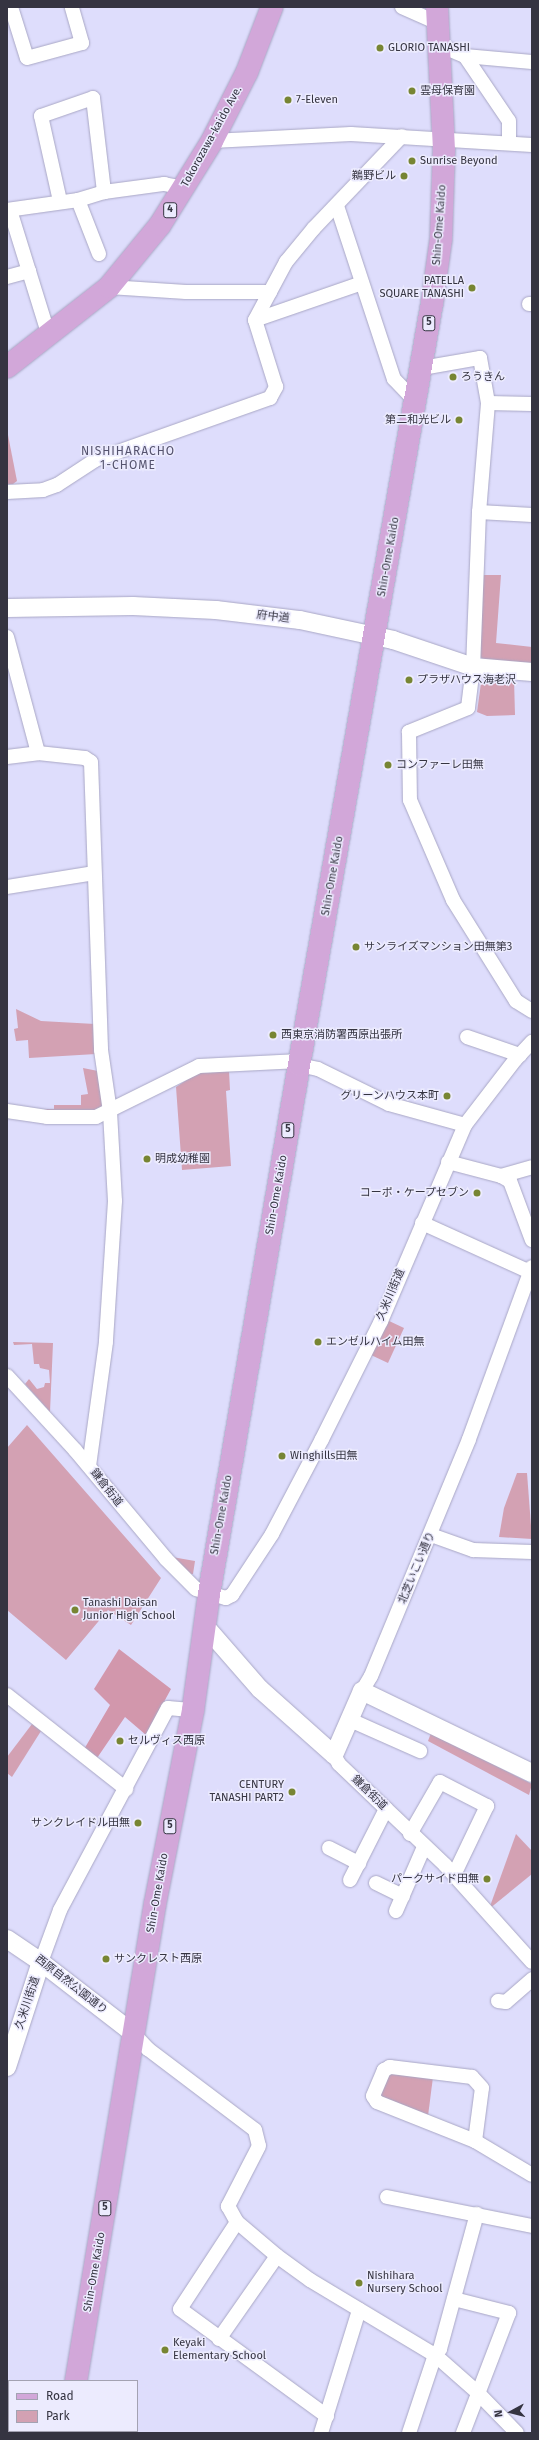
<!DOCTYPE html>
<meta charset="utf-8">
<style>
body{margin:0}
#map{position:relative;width:539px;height:2440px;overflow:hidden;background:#deddfc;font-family:"Fira Sans","Noto Sans JP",sans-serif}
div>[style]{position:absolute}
.green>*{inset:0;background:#d3a1b3}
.forest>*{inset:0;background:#d297ac}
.roads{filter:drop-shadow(0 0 1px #a9a7c5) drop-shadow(0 0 1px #a9a7c5)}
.minor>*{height:14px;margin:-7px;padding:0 7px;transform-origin:7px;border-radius:7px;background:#fff}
.tertiary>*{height:18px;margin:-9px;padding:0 9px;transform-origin:9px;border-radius:9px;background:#fff}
.primary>*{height:22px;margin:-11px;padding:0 11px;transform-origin:11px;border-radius:11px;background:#d2a7d9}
.dots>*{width:11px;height:11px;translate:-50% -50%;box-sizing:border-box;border:2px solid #ecebfe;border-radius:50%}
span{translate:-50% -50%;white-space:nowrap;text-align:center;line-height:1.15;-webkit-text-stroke:3px #ecebfe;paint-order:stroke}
.shield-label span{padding:1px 3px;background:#ecebfe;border:1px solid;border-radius:3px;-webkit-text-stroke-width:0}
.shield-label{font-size:10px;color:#353441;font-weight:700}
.poi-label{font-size:11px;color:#353441}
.left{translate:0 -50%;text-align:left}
.right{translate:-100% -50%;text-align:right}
.street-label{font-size:11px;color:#353441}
.neighbourhood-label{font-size:12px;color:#55536e;letter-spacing:1px}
.frame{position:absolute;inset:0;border:8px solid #353441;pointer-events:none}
.legend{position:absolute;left:8px;top:2380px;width:130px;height:52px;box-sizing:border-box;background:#ecebfe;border:1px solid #a3a2b2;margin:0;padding:5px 7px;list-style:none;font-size:12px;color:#353441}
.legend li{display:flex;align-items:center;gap:8px;height:20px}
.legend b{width:20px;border:1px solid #a3a2b2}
.north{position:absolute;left:491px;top:2392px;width:40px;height:40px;-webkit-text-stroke:3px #ecebfe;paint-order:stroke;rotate:263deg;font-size:11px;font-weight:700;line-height:16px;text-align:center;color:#353441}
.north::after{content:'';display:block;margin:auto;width:14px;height:18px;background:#353441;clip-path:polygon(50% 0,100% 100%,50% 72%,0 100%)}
</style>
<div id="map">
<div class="green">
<i style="clip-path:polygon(7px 430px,17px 481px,13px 484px,7px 484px)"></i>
<i style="clip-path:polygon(482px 575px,501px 575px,496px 643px,532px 647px,532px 663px,485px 662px,479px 655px)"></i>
<i style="clip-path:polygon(488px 678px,514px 679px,515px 715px,487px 716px,477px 712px,481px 683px)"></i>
<i style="clip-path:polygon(16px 1009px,41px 1021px,95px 1024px,96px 1054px,29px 1058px,28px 1040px,16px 1041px,14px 1029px,18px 1028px)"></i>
<i style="clip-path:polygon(83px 1068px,98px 1071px,103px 1106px,99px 1111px,45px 1112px,44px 1109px,54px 1109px,54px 1105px,81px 1105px,81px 1095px,88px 1094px)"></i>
<i style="clip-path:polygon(229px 1071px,230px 1090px,226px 1091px,231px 1166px,182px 1170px,176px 1087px,197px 1073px)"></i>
<i style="clip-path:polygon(387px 1320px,404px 1328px,388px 1363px,371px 1355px)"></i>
<i style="clip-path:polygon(13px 1342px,53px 1343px,50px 1412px,25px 1384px,29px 1379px,37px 1389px,44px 1387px,45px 1383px,50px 1383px,49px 1370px,40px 1368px,39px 1364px,34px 1364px,32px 1344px,14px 1345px)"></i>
<i style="clip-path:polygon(27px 1425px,161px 1578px,131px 1625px,108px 1610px,66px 1660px,7px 1610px,7px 1448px)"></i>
<i style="clip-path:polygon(517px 1473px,527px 1473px,532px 1539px,499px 1537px,504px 1508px)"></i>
<i style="clip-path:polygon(172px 1557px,195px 1561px,193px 1574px,187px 1574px)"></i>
<i style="clip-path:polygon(32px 1724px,41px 1731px,12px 1777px,7px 1773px,7px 1757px)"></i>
<i style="clip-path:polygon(431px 1733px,532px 1784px,529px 1795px,428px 1741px)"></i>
<i style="clip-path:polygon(516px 1834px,532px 1851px,532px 1874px,489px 1909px)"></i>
<i style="clip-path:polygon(393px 2071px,433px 2077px,428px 2116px,381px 2099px,378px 2094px,387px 2075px)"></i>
</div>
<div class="forest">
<i style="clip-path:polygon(119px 1649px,171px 1689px,146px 1735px,125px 1717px,95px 1761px,83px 1751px,110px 1705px,94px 1689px)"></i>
</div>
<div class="roads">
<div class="minor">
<i style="left:11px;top:7px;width:53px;rotate:72.6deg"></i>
<i style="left:27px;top:58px;width:57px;rotate:-15.3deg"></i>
<i style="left:82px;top:43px;width:37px;rotate:-106deg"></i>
<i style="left:402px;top:7px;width:39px;rotate:24deg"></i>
<i style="left:439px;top:45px;width:28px;rotate:23deg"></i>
<i style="left:465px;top:56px;width:67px;rotate:5.1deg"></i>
<i style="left:465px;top:56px;width:78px;rotate:55.9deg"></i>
<i style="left:509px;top:121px;width:22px;rotate:90deg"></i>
<i style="left:212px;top:141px;width:139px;rotate:-2.9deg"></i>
<i style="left:351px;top:134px;width:181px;rotate:3.5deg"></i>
<i style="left:78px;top:200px;width:58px;rotate:68.7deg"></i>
<i style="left:60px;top:201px;width:87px;rotate:-102.6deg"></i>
<i style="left:41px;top:116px;width:55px;rotate:-19.1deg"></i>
<i style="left:93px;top:98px;width:95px;rotate:83.3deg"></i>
<i style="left:337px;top:206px;width:182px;rotate:71.8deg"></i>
<i style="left:394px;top:379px;width:30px;rotate:46deg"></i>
<i style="left:7px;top:210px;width:72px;rotate:-8deg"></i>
<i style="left:78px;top:200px;width:27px;rotate:-17deg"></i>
<i style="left:104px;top:192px;width:61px;rotate:-7.6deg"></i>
<i style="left:164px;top:184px;width:21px;rotate:11deg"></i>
<i style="left:10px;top:210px;width:132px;rotate:72.8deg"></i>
<i style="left:7px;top:277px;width:23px;rotate:-15deg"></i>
<i style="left:109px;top:287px;width:77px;rotate:3.7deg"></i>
<i style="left:186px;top:292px;width:84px"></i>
<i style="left:529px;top:304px;width:3px"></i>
<i style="left:255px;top:320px;width:113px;rotate:-19.1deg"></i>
<i style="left:422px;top:368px;width:59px;rotate:-9.8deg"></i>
<i style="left:480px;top:358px;width:46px;rotate:79.9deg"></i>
<i style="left:488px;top:403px;width:109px;rotate:94.7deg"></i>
<i style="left:479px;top:512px;width:155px;rotate:92.2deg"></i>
<i style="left:473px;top:667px;width:41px;rotate:97deg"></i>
<i style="left:468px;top:708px;width:64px;rotate:157.9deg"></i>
<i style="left:409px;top:732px;width:68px;rotate:89.2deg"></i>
<i style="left:410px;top:800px;width:109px;rotate:66.7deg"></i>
<i style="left:453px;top:900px;width:119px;rotate:58deg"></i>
<i style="left:516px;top:1001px;width:19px;rotate:32deg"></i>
<i style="left:488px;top:403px;width:44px;rotate:1.3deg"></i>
<i style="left:7px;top:492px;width:36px;rotate:-3deg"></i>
<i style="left:43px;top:490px;width:15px;rotate:-20deg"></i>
<i style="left:57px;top:485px;width:45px;rotate:-33.3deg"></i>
<i style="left:95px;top:460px;width:186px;rotate:-19.5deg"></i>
<i style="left:270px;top:398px;width:13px;rotate:-61deg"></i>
<i style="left:276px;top:387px;width:70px;rotate:-107.4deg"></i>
<i style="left:255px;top:320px;width:66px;rotate:-61.9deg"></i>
<i style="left:286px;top:262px;width:44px;rotate:-50.5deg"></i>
<i style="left:314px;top:228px;width:127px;rotate:-46.3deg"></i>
<i style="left:479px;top:512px;width:53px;rotate:3.2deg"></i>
<i style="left:7px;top:637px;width:120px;rotate:75deg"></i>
<i style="left:7px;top:757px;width:31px;rotate:-7deg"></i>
<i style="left:38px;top:753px;width:47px;rotate:6.1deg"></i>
<i style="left:85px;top:758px;width:7px;rotate:34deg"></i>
<i style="left:91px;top:762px;width:288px;rotate:88deg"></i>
<i style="left:101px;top:1050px;width:63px;rotate:81.7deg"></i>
<i style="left:110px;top:1112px;width:89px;rotate:86.8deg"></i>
<i style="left:115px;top:1201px;width:141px;rotate:93.7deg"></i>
<i style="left:106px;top:1342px;width:125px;rotate:97.8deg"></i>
<i style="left:7px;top:887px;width:88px;rotate:-9.1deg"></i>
<i style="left:467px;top:1037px;width:56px;rotate:18.8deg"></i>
<i style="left:299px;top:1065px;width:19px;rotate:12deg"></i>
<i style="left:318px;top:1069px;width:79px;rotate:26.2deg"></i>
<i style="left:389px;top:1104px;width:79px;rotate:15.4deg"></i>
<i style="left:7px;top:1111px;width:40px;rotate:8.5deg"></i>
<i style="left:47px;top:1117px;width:49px"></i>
<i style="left:96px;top:1117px;width:115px;rotate:-26.3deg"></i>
<i style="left:199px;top:1066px;width:101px;rotate:-2.8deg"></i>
<i style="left:448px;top:1162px;width:55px;rotate:14.8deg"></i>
<i style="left:501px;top:1176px;width:10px;rotate:29deg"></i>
<i style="left:510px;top:1181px;width:63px;rotate:69.6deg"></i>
<i style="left:501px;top:1176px;width:32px;rotate:-16deg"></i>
<i style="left:422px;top:1223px;width:119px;rotate:24.4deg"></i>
<i style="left:7px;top:1376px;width:100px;rotate:47.4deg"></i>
<i style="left:75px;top:1450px;width:142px;rotate:50.1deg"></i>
<i style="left:166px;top:1559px;width:42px;rotate:45deg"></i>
<i style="left:196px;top:1589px;width:31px;rotate:17deg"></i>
<i style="left:226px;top:1598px;width:7px;rotate:-27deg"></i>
<i style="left:232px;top:1595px;width:73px;rotate:-56.7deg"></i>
<i style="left:272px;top:1534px;width:107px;rotate:-62.2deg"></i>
<i style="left:322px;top:1439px;width:132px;rotate:-63.4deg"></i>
<i style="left:381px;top:1321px;width:213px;rotate:-66.8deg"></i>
<i style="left:465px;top:1125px;width:82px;rotate:-52.4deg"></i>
<i style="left:515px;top:1060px;width:25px;rotate:-47deg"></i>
<i style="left:431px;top:1535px;width:45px;rotate:19.7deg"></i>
<i style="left:473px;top:1550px;width:59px;rotate:1.9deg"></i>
<i style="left:362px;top:1691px;width:17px;rotate:-59deg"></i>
<i style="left:371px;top:1676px;width:256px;rotate:-67.5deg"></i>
<i style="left:469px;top:1439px;width:183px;rotate:-69.9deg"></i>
<i style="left:7px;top:1695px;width:152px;rotate:38.3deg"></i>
<i style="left:348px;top:1719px;width:79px;rotate:24deg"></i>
<i style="left:334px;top:1755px;width:10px;rotate:61deg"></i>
<i style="left:339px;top:1764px;width:146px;rotate:43.6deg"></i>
<i style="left:445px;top:1865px;width:130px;rotate:48.1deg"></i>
<i style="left:410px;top:1834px;width:60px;rotate:-60deg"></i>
<i style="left:440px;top:1782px;width:53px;rotate:27.1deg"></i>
<i style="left:487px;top:1806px;width:76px;rotate:115.6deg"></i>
<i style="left:329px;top:1848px;width:34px;rotate:27deg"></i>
<i style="left:350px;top:1880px;width:80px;rotate:-63.1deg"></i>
<i style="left:376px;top:1883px;width:30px;rotate:26deg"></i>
<i style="left:396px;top:1911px;width:70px;rotate:-66.4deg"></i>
<i style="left:41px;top:1962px;width:55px;rotate:-69.9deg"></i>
<i style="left:60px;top:1910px;width:229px;rotate:-61.9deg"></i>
<i style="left:168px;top:1708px;width:25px;rotate:5deg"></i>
<i style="left:498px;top:2001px;width:8px;rotate:7deg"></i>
<i style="left:506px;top:2002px;width:35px;rotate:-41deg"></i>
<i style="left:134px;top:2034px;width:21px;rotate:47deg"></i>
<i style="left:148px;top:2049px;width:134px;rotate:37.1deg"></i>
<i style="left:255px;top:2130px;width:16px;rotate:76deg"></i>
<i style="left:259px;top:2146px;width:68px;rotate:117.3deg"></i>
<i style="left:228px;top:2206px;width:18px;rotate:61deg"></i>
<i style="left:237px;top:2222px;width:52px;rotate:40.4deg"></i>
<i style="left:277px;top:2256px;width:41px;rotate:36deg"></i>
<i style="left:310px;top:2280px;width:146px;rotate:31deg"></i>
<i style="left:435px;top:2355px;width:56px;rotate:41.4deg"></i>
<i style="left:477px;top:2392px;width:57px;rotate:45.7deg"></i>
<i style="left:475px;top:2141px;width:53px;rotate:-82.5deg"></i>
<i style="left:482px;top:2088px;width:15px;rotate:-132deg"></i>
<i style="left:472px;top:2077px;width:83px;rotate:-173deg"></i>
<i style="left:390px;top:2067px;width:7px;rotate:153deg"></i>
<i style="left:384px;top:2070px;width:28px;rotate:113deg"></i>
<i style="left:373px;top:2096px;width:7px;rotate:56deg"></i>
<i style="left:377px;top:2102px;width:105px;rotate:21.7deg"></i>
<i style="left:475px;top:2141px;width:66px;rotate:30.8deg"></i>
<i style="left:387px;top:2197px;width:148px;rotate:11.3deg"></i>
<i style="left:237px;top:2222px;width:104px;rotate:123.2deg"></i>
<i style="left:180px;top:2309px;width:182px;rotate:36.1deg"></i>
<i style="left:454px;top:2299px;width:57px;rotate:14.3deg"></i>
<i style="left:509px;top:2313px;width:129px;rotate:111deg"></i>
<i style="left:219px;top:2339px;width:101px;rotate:-55.1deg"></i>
<i style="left:321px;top:2433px;width:129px;rotate:-72.8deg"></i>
<i style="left:409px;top:2433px;width:82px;rotate:-71.6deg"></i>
<i style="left:435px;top:2355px;width:8px;rotate:-50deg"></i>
<i style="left:440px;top:2349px;width:140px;rotate:-74.7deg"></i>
</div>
<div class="tertiary">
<i style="left:7px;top:608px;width:126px;rotate:-0.9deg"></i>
<i style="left:133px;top:606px;width:83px;rotate:2.8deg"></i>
<i style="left:216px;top:610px;width:85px;rotate:6.8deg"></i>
<i style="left:300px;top:620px;width:95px;rotate:12.1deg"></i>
<i style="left:393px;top:640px;width:84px;rotate:18.6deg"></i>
<i style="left:473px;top:667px;width:59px;rotate:4.8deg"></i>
<i style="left:205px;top:1626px;width:84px;rotate:48.9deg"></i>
<i style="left:260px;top:1689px;width:99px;rotate:41.7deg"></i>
<i style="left:334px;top:1755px;width:70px;rotate:-66.4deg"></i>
<i style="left:362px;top:1691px;width:189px;rotate:25.8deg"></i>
<i style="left:7px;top:1939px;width:41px;rotate:34.1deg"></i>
<i style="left:41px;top:1962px;width:118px;rotate:37.7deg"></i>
<i style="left:7px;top:2067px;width:110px;rotate:-72.1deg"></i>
</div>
<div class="primary">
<i style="left:7px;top:367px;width:130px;rotate:-38.1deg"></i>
<i style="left:109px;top:287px;width:80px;rotate:-50.6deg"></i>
<i style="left:160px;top:225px;width:99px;rotate:-58.2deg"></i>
<i style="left:212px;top:141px;width:77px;rotate:-63.1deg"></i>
<i style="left:247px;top:72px;width:70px;rotate:-69deg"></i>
<i style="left:76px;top:2381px;width:483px;rotate:-80.6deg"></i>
<i style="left:155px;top:1904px;width:198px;rotate:-78.9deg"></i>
<i style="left:193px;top:1710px;width:117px;rotate:-82.1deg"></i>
<i style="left:209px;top:1594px;width:537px;rotate:-80.34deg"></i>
<i style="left:299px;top:1065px;width:774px;rotate:-80.1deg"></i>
<i style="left:432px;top:303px;width:65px;rotate:-82deg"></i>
<i style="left:441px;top:239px;width:89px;rotate:-88.1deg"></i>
<i style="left:444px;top:150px;width:143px;rotate:-92.8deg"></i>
<i style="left:67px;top:2433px;width:2px;rotate:-90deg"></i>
</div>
</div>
<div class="dots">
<i style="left:380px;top:48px;background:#778533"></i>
<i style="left:412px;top:91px;background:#778533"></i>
<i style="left:288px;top:100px;background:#778533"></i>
<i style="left:412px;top:161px;background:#778533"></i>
<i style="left:404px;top:176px;background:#778533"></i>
<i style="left:472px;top:288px;background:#778533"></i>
<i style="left:453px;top:377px;background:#778533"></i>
<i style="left:459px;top:420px;background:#778533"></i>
<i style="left:409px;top:680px;background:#778533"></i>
<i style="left:388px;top:765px;background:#778533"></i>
<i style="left:356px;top:947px;background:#778533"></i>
<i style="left:273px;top:1035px;background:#778533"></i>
<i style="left:447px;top:1096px;background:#778533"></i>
<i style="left:147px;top:1159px;background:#778533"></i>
<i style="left:477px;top:1193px;background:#778533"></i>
<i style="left:318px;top:1342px;background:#778533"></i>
<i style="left:282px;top:1456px;background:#778533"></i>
<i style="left:75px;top:1610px;background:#778533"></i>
<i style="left:120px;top:1741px;background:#778533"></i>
<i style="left:292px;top:1792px;background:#778533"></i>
<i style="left:138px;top:1823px;background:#778533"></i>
<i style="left:487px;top:1879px;background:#778533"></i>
<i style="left:106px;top:1959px;background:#778533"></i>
<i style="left:359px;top:2283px;background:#778533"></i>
<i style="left:165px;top:2350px;background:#778533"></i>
</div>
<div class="shield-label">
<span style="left:170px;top:210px">4</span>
<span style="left:429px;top:323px">5</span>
<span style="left:288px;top:1130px">5</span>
<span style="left:170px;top:1826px">5</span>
<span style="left:105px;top:2208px">5</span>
</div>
<div class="poi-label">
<span class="left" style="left:388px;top:48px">GLORIO TANASHI</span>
<span class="left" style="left:420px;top:91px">雲母保育園</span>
<span class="left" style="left:296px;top:100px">7-Eleven</span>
<span class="left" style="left:420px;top:161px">Sunrise Beyond</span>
<span class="right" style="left:396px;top:176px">鵜野ビル</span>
<span class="right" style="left:464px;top:288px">PATELLA<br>SQUARE TANASHI</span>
<span class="left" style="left:461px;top:377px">ろうきん</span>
<span class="right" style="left:451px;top:420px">第二和光ビル</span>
<span class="left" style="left:417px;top:680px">プラザハウス海老沢</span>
<span class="left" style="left:396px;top:765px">コンファーレ田無</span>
<span class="left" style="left:364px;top:947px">サンライズマンション田無第3</span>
<span class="left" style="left:281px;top:1035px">西東京消防署西原出張所</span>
<span class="right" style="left:439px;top:1096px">グリーンハウス本町</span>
<span class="left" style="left:155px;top:1159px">明成幼稚園</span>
<span class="right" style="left:469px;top:1193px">コーポ・ケープセブン</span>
<span class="left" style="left:326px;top:1342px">エンゼルハイム田無</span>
<span class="left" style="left:290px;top:1456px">Winghills田無</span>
<span class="left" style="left:83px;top:1610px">Tanashi Daisan<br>Junior High School</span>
<span class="left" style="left:128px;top:1741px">セルヴィス西原</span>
<span class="right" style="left:284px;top:1792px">CENTURY<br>TANASHI PART2</span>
<span class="right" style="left:130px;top:1823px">サンクレイドル田無</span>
<span class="right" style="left:479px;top:1879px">パークサイド田無</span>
<span class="left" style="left:114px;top:1959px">サンクレスト西原</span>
<span class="left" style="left:367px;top:2283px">Nishihara<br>Nursery School</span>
<span class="left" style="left:173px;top:2350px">Keyaki<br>Elementary School</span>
</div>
<div class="street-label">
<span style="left:212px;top:137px;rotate:-61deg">Tokorozawa-kaido Ave.</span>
<span style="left:440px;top:225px;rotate:-86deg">Shin-Ome Kaido</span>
<span style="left:389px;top:557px;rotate:-80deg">Shin-Ome Kaido</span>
<span style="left:273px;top:617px;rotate:7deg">府中道</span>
<span style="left:333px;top:876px;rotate:-80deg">Shin-Ome Kaido</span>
<span style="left:277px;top:1195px;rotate:-80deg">Shin-Ome Kaido</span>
<span style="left:391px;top:1295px;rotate:-67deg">久米川街道</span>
<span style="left:106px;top:1488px;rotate:52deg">鎌倉街道</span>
<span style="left:222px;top:1515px;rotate:-80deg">Shin-Ome Kaido</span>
<span style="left:417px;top:1568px;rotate:-67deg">北芝いこい通り</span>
<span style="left:369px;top:1793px;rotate:44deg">鎌倉街道</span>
<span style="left:158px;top:1893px;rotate:-80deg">Shin-Ome Kaido</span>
<span style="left:71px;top:1985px;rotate:38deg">西原自然公園通り</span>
<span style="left:28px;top:2003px;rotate:-72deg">久米川街道</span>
<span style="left:95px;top:2272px;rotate:-80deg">Shin-Ome Kaido</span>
</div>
<div class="neighbourhood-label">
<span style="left:128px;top:459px">NISHIHARACHO<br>1-CHOME</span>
</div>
<div class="frame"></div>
<ul class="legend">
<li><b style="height:5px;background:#d2a7d9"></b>Road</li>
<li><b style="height:11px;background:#d3a1b3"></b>Park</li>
</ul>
<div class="north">N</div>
</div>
